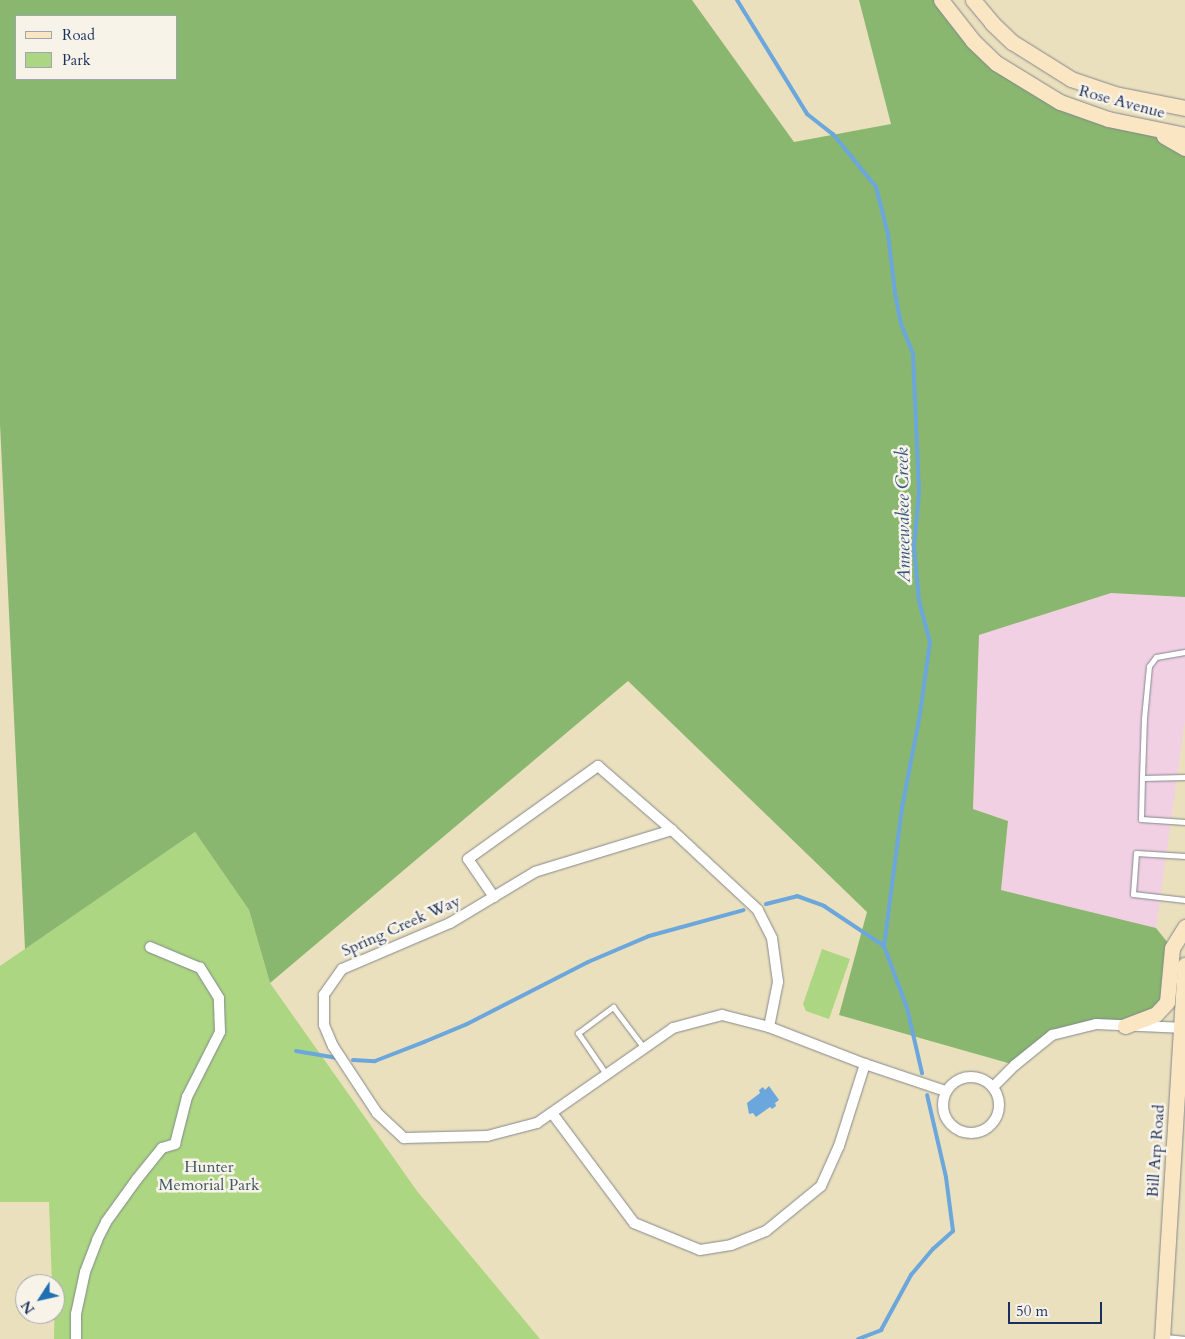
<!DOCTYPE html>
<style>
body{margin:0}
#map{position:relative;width:1185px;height:1339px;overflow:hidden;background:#ebe0bd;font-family:Cardo,serif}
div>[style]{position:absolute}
.built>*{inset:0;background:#f1d0e3}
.green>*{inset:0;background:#acd681}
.forest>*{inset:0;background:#89b76f}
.water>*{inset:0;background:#6ba7dc}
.stream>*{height:4px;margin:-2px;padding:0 2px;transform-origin:2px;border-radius:2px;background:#6ba7dc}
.roads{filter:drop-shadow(0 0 1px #83888e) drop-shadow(0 0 1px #83888e)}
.lane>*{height:5px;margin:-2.5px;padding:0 2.5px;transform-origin:2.5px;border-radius:2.5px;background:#fff}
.street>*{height:10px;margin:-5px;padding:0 5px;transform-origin:5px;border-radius:5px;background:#fff}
.street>.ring{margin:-5px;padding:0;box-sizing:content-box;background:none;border:10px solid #fff;border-radius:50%}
.secondary>*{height:15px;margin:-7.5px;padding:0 7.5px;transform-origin:7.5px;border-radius:7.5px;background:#fbe6c4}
span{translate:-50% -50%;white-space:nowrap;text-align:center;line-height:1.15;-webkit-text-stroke:5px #f7f3e8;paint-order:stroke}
.street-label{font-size:16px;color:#1b2f5e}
.park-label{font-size:16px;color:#3f5967}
.water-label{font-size:18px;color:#335384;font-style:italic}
.legend{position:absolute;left:15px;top:15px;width:162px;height:65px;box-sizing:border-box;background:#f7f3e8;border:1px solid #9fa5b1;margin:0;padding:6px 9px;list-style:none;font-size:15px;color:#1b2f5e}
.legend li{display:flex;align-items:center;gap:10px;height:25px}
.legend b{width:25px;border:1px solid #9fa5b1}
.north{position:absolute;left:15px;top:1274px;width:50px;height:50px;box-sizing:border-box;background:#f7f3e8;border:1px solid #9fa5b1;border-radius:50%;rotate:235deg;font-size:14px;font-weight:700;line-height:20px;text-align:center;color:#1b2f5e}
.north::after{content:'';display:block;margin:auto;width:18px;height:22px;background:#1f6fb2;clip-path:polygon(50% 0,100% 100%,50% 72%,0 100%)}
.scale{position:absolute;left:1008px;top:1302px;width:94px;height:22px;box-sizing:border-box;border:2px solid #1b2f5e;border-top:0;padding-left:6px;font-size:15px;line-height:18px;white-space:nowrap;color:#1b2f5e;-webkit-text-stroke:4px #f7f3e8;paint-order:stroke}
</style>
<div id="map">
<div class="built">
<i style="clip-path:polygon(1111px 593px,1185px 597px,1185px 721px,1156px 928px,1001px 890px,1008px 821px,973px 809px,978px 635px)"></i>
</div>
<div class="green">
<i style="clip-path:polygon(195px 832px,249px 910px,270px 983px,417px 1191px,540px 1339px,54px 1339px,55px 1284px,52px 1284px,49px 1202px,0 1202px,0 966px)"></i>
<i style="clip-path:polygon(822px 949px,850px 959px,829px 1019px,806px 1011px,803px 1004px)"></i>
</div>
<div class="forest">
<i style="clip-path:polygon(evenodd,0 0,692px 0,794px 142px,891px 124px,859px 0,941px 0,973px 41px,1060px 102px,1185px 134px,1185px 597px,1111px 593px,979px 635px,973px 809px,1008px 821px,1001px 890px,1156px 928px,1172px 948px,1167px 1002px,1125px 1026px,1096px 1024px,1052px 1035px,1015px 1065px,839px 1015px,867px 912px,628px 681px,270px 983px,249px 910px,195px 832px,25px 949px,0 424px,0 0,16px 16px,176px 16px,176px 79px,16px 79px,16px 16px)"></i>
</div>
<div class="water">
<i style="clip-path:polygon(769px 1086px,779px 1100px,775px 1103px,776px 1106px,772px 1109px,770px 1107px,756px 1117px,753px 1113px,749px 1114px,747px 1103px,760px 1093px,759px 1090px,763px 1087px,765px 1090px)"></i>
</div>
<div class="stream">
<i style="left:737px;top:0;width:134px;rotate:58.4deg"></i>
<i style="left:807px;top:114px;width:33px;rotate:38deg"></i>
<i style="left:833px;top:134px;width:68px;rotate:50.9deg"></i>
<i style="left:876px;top:187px;width:49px;rotate:75.7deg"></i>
<i style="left:888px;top:234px;width:59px;rotate:83.2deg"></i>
<i style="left:895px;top:293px;width:32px;rotate:79deg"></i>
<i style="left:901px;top:324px;width:32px;rotate:68deg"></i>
<i style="left:913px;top:354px;width:138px;rotate:87.5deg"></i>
<i style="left:919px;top:492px;width:55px;rotate:95.2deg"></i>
<i style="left:914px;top:547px;width:54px;rotate:84.7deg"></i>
<i style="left:919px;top:601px;width:42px;rotate:75deg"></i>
<i style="left:930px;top:642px;width:73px;rotate:97.9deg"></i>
<i style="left:920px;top:714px;width:96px;rotate:100.8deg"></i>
<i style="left:902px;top:808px;width:139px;rotate:97.4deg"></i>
<i style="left:884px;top:946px;width:66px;rotate:69.6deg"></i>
<i style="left:907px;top:1008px;width:67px;rotate:77deg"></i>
<i style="left:766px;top:904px;width:32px;rotate:-14deg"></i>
<i style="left:797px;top:896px;width:29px;rotate:20deg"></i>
<i style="left:824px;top:906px;width:72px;rotate:33.7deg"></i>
<i style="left:296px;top:1051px;width:42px;rotate:9.7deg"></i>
<i style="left:353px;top:1060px;width:22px;rotate:3deg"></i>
<i style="left:375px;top:1061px;width:53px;rotate:-21.2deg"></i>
<i style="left:424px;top:1042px;width:47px;rotate:-22.7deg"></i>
<i style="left:467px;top:1024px;width:136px;rotate:-27.1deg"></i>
<i style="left:588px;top:962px;width:66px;rotate:-23.1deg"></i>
<i style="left:649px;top:936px;width:98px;rotate:-15.3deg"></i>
<i style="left:858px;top:1339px;width:25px;rotate:-21deg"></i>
<i style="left:881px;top:1330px;width:63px;rotate:-61.4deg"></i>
<i style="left:911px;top:1275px;width:34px;rotate:-50deg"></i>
<i style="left:933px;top:1249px;width:27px;rotate:-42deg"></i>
<i style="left:953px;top:1231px;width:54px;rotate:-97.4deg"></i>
<i style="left:946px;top:1177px;width:84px;rotate:-103deg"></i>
</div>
<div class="roads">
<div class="lane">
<i style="left:1185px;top:777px;width:43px;rotate:178.7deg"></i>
<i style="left:1142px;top:778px;width:41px;rotate:91.4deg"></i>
<i style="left:1141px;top:819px;width:44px;rotate:3.9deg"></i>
<i style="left:1142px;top:778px;width:60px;rotate:-88.1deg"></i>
<i style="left:1144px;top:718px;width:52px;rotate:-84.5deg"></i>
<i style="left:1149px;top:666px;width:11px;rotate:-52deg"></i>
<i style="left:1156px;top:657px;width:29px;rotate:-10deg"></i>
<i style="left:1185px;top:856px;width:49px;rotate:-176.5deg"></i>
<i style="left:1136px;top:853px;width:41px;rotate:94.2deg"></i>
<i style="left:1133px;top:894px;width:52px;rotate:6.6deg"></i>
<i style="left:606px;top:1074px;width:50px;rotate:-124.3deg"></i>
<i style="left:578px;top:1033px;width:44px;rotate:-36.6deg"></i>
<i style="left:613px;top:1007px;width:51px;rotate:52.9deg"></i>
<i style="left:1165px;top:1337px;width:20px;rotate:6deg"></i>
</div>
<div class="street">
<i style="left:494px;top:897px;width:46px;rotate:-124.4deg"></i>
<i style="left:468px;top:859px;width:160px;rotate:-35.6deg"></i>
<i style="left:598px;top:766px;width:98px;rotate:40.9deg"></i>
<i style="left:769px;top:1027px;width:46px;rotate:-78.7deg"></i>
<i style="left:778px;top:982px;width:44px;rotate:-97.8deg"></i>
<i style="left:772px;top:938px;width:31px;rotate:-117deg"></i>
<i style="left:758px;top:910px;width:117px;rotate:-137.1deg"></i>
<i style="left:672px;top:830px;width:143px;rotate:163deg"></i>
<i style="left:535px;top:872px;width:99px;rotate:149deg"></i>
<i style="left:450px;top:923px;width:117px;rotate:156.9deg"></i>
<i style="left:342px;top:969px;width:32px;rotate:125deg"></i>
<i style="left:324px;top:995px;width:30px;rotate:90deg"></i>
<i style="left:324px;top:1025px;width:23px;rotate:67deg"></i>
<i style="left:333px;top:1046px;width:80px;rotate:56.7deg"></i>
<i style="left:377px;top:1113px;width:37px;rotate:43deg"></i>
<i style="left:404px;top:1138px;width:83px;rotate:-1.4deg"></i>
<i style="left:487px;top:1136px;width:52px;rotate:-14.6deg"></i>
<i style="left:537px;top:1123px;width:166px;rotate:-34.9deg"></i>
<i style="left:673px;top:1028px;width:51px;rotate:-14.9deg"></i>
<i style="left:722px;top:1015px;width:49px;rotate:14.3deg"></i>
<i style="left:769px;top:1027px;width:103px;rotate:21.1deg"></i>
<i style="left:865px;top:1064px;width:84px;rotate:18.6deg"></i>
<i class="ring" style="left:943px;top:1077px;width:46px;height:46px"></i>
<i style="left:993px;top:1087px;width:31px;rotate:-45deg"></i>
<i style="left:1015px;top:1065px;width:48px;rotate:-39deg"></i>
<i style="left:1052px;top:1035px;width:45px;rotate:-14deg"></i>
<i style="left:1096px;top:1024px;width:89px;rotate:2.6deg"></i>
<i style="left:552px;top:1113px;width:137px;rotate:53.3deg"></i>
<i style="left:634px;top:1223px;width:71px;rotate:22.2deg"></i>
<i style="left:700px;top:1250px;width:31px;rotate:-9deg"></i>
<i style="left:731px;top:1245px;width:38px;rotate:-22deg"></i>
<i style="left:766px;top:1231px;width:71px;rotate:-39.3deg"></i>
<i style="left:821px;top:1186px;width:44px;rotate:-65.8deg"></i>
<i style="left:839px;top:1146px;width:86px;rotate:-72.4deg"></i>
<i style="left:76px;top:1339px;width:25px;rotate:-90deg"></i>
<i style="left:76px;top:1314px;width:43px;rotate:-77.9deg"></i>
<i style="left:85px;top:1272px;width:34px;rotate:-69deg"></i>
<i style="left:97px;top:1240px;width:20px;rotate:-63deg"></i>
<i style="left:106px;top:1222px;width:53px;rotate:-54.2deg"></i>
<i style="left:137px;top:1179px;width:40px;rotate:-51deg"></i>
<i style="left:162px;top:1148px;width:14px;rotate:-17deg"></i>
<i style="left:175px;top:1144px;width:49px;rotate:-75.7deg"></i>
<i style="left:187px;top:1097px;width:73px;rotate:-63.1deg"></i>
<i style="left:220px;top:1032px;width:34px;rotate:-92deg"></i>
<i style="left:219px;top:998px;width:36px;rotate:-122deg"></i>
<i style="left:200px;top:968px;width:54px;rotate:-157.2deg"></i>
</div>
<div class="secondary">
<i style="left:941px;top:0;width:52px;rotate:52deg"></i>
<i style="left:973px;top:41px;width:32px;rotate:44deg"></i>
<i style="left:996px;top:63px;width:75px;rotate:31.4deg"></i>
<i style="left:1060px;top:102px;width:51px;rotate:19.5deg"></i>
<i style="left:1108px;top:119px;width:79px;rotate:11.7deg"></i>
<i style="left:973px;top:0;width:30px;rotate:50deg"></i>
<i style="left:992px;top:23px;width:28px;rotate:44deg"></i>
<i style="left:1012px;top:42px;width:70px;rotate:32.1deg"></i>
<i style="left:1071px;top:79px;width:46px;rotate:18.8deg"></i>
<i style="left:1115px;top:94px;width:71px;rotate:11.3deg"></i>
<i style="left:1164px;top:136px;width:24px;rotate:30deg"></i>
<i style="left:1125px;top:1026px;width:33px;rotate:-21deg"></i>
<i style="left:1156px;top:1014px;width:16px;rotate:-47deg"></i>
<i style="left:1167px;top:1002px;width:54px;rotate:-84.7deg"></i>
<i style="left:1172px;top:948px;width:25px;rotate:-58deg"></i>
<i style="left:1162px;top:1339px;width:375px;rotate:-86.5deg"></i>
</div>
</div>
<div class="street-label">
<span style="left:1122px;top:102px;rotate:15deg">Rose Avenue</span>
<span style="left:401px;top:926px;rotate:-24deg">Spring Creek Way</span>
<span style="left:1156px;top:1151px;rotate:-86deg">Bill Arp Road</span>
</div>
<div class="park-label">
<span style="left:209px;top:1176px">Hunter<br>Memorial Park</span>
</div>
<div class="water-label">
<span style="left:904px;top:515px;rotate:-91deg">Anneewakee Creek</span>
</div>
<ul class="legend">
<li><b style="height:6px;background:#fbe6c4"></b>Road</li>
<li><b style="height:14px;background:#acd681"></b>Park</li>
</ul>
<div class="north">N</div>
<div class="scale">50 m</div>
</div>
